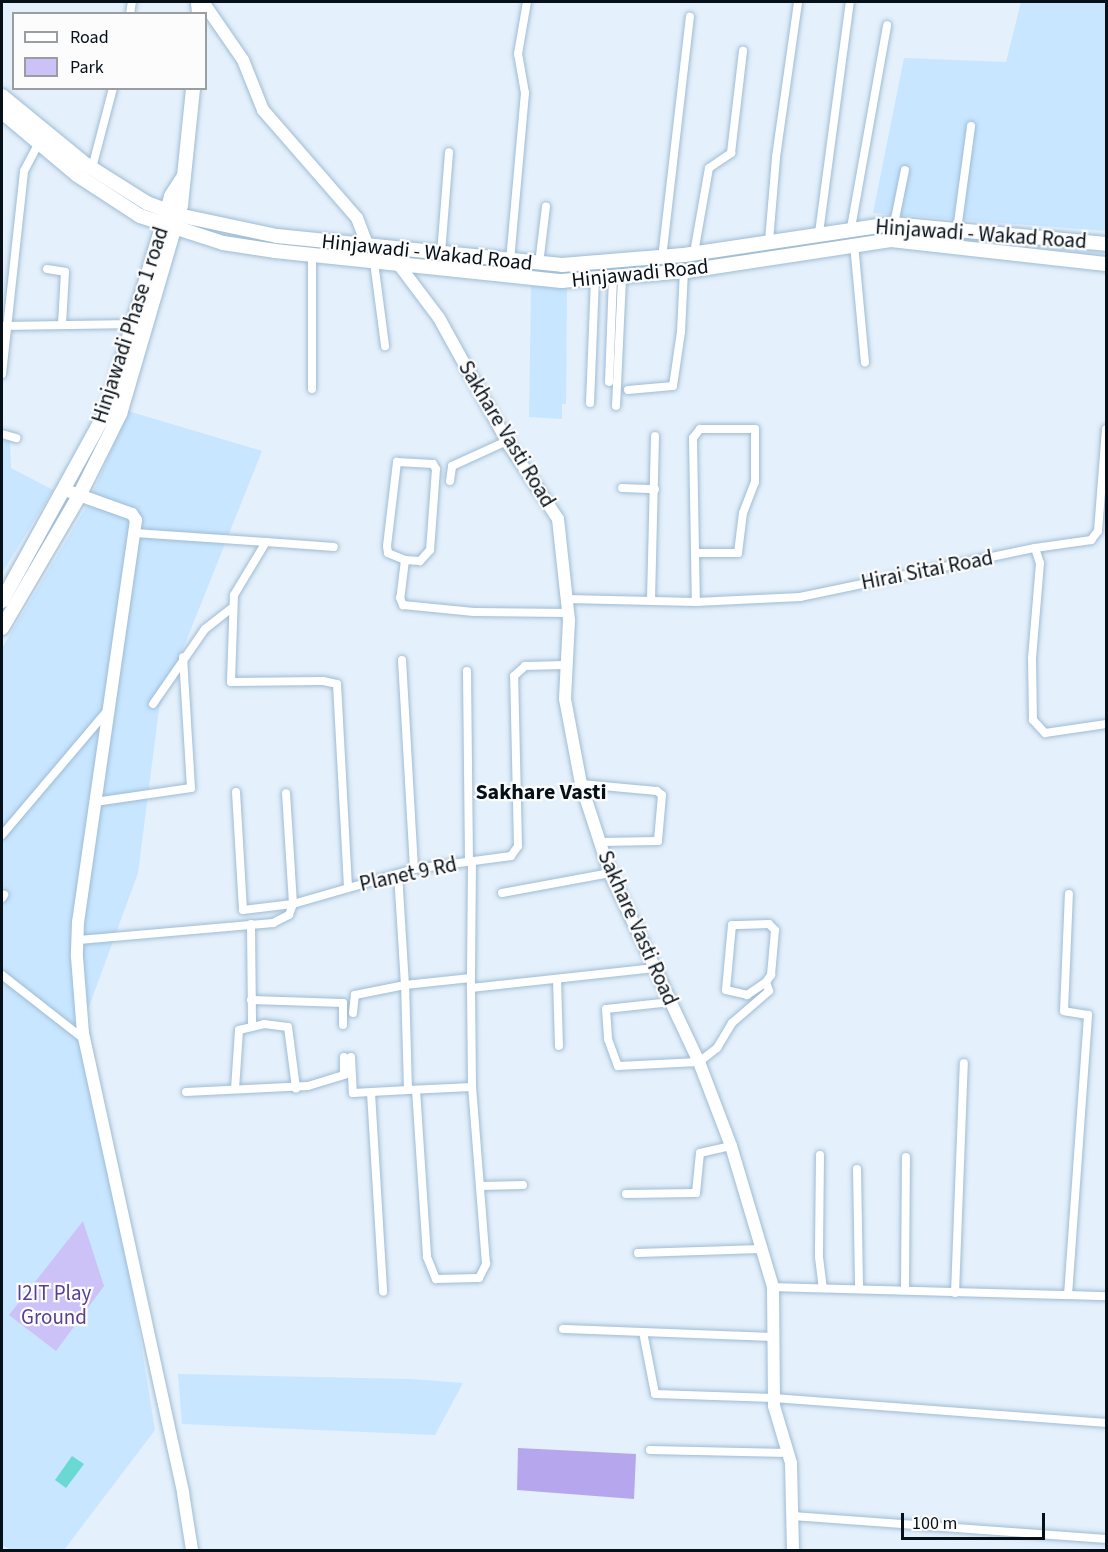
<!DOCTYPE html>
<style>
body{margin:0}
#map{position:relative;width:1108px;height:1552px;overflow:hidden;background:#e4f0fb;font-family:"Source Sans 3",sans-serif}
div>[style]{position:absolute}
.built>*{inset:0;background:#c8e6ff}
.green>*{inset:0;background:#cdc2f7}
.forest>*{inset:0;background:#b6a6ed}
.water>*{inset:0;background:#6ad8d3}
.roads{filter:drop-shadow(0 0 2px #9ebcd5) drop-shadow(0 0 2px #9ebcd5)}
.street>*{height:8px;margin:-4px;padding:0 4px;transform-origin:4px;border-radius:4px;background:#fff}
.secondary>*{height:12px;margin:-6px;padding:0 6px;transform-origin:6px;border-radius:6px;background:#fff}
.primary>*{height:14px;margin:-7px;padding:0 7px;transform-origin:7px;border-radius:7px;background:#fff}
span{translate:-50% -50%;white-space:nowrap;text-align:center;line-height:1.15;-webkit-text-stroke:4.5px #fcfcfc;paint-order:stroke}
.street-label{font-size:21px;color:#061019}
.park-label{font-size:21px;color:#583f91}
.neighbourhood-label{font-size:22px;color:#061019;font-weight:700}
.frame{position:absolute;inset:0;border:3px solid #061019;pointer-events:none}
.legend{position:absolute;left:12px;top:12px;width:195px;height:78px;box-sizing:border-box;background:#fcfcfc;border:2px solid #9a9ea1;margin:0;padding:8px 10px;list-style:none;font-size:18px;color:#061019}
.legend li{display:flex;align-items:center;gap:12px;height:30px}
.legend b{width:30px;border:2px solid #9a9ea1}
.scale{position:absolute;left:901px;top:1513px;width:144px;height:27px;box-sizing:border-box;border:3px solid #061019;border-top:0;padding-left:8px;font-size:18px;line-height:21px;white-space:nowrap;color:#061019;-webkit-text-stroke:4px #fcfcfc;paint-order:stroke}
</style>
<div id="map">
<div class="built">
<i style="clip-path:polygon(1021px 2px,1106px 2px,1106px 231px,873px 213px,904px 58px,1006px 62px)"></i>
<i style="clip-path:polygon(531px 286px,567px 288px,566px 404px,562px 404px,562px 419px,529px 417px)"></i>
<i style="clip-path:polygon(128px 411px,262px 451px,159px 709px,138px 873px,87px 1012px,155px 1430px,64px 1550px,10px 1550px,2px 1545px,2px 648px,89px 502px)"></i>
<i style="clip-path:polygon(2px 440px,10px 441px,11px 468px,53px 490px,2px 573px)"></i>
<i style="clip-path:polygon(178px 1374px,411px 1379px,463px 1383px,435px 1435px,182px 1424px)"></i>
</div>
<div class="green">
<i style="clip-path:polygon(83px 1221px,104px 1286px,56px 1351px,9px 1315px)"></i>
</div>
<div class="forest">
<i style="clip-path:polygon(518px 1448px,636px 1454px,634px 1499px,517px 1490px)"></i>
</div>
<div class="water">
<i style="clip-path:polygon(72px 1456px,84px 1464px,66px 1488px,55px 1480px)"></i>
</div>
<div class="roads">
<div class="street">
<i style="left:130px;top:14px;width:12px;rotate:-81deg"></i>
<i style="left:92px;top:168px;width:83px;rotate:-75.3deg"></i>
<i style="left:894px;top:224px;width:55px;rotate:-78.5deg"></i>
<i style="left:851px;top:228px;width:206px;rotate:-79.9deg"></i>
<i style="left:957px;top:230px;width:105px;rotate:-82.3deg"></i>
<i style="left:819px;top:233px;width:233px;rotate:-82.4deg"></i>
<i style="left:769px;top:241px;width:84px;rotate:-85.2deg"></i>
<i style="left:776px;top:157px;width:157px;rotate:-81.9deg"></i>
<i style="left:854px;top:244px;width:119px;rotate:84.7deg"></i>
<i style="left:694px;top:253px;width:86px;rotate:-80deg"></i>
<i style="left:709px;top:168px;width:27px;rotate:-34deg"></i>
<i style="left:731px;top:153px;width:103px;rotate:-83.3deg"></i>
<i style="left:441px;top:254px;width:102px;rotate:-85.5deg"></i>
<i style="left:312px;top:255px;width:134px;rotate:90deg"></i>
<i style="left:662px;top:258px;width:243px;rotate:-83.4deg"></i>
<i style="left:510px;top:261px;width:169px;rotate:-84.9deg"></i>
<i style="left:525px;top:93px;width:40px;rotate:-100deg"></i>
<i style="left:518px;top:54px;width:53px;rotate:-80.2deg"></i>
<i style="left:374px;top:262px;width:85px;rotate:82.5deg"></i>
<i style="left:539px;top:264px;width:58px;rotate:-83.1deg"></i>
<i style="left:47px;top:269px;width:18px;rotate:9deg"></i>
<i style="left:65px;top:272px;width:52px;rotate:93.3deg"></i>
<i style="left:2px;top:326px;width:134px;rotate:-0.9deg"></i>
<i style="left:2px;top:374px;width:204px;rotate:-83.8deg"></i>
<i style="left:24px;top:171px;width:32px;rotate:-62deg"></i>
<i style="left:609px;top:382px;width:103px;rotate:-87.8deg"></i>
<i style="left:628px;top:390px;width:45px;rotate:-5.1deg"></i>
<i style="left:673px;top:386px;width:55px;rotate:-81.6deg"></i>
<i style="left:681px;top:332px;width:61px;rotate:-87.2deg"></i>
<i style="left:590px;top:403px;width:123px;rotate:-87.7deg"></i>
<i style="left:616px;top:406px;width:128px;rotate:-87.3deg"></i>
<i style="left:2px;top:434px;width:15px;rotate:16deg"></i>
<i style="left:450px;top:481px;width:15px;rotate:-82deg"></i>
<i style="left:452px;top:466px;width:60px;rotate:-24.4deg"></i>
<i style="left:622px;top:488px;width:33px;rotate:2deg"></i>
<i style="left:135px;top:533px;width:131px;rotate:3.9deg"></i>
<i style="left:266px;top:542px;width:62px;rotate:121.1deg"></i>
<i style="left:234px;top:595px;width:87px;rotate:92deg"></i>
<i style="left:231px;top:682px;width:92px;rotate:-0.6deg"></i>
<i style="left:323px;top:681px;width:14px;rotate:12deg"></i>
<i style="left:337px;top:684px;width:203px;rotate:86.9deg"></i>
<i style="left:266px;top:542px;width:68px;rotate:4.2deg"></i>
<i style="left:1035px;top:548px;width:57px;rotate:-8.1deg"></i>
<i style="left:1091px;top:540px;width:11px;rotate:-52deg"></i>
<i style="left:1098px;top:531px;width:102px;rotate:-85.5deg"></i>
<i style="left:696px;top:553px;width:42px"></i>
<i style="left:738px;top:553px;width:40px;rotate:-82.9deg"></i>
<i style="left:743px;top:513px;width:33px;rotate:-69deg"></i>
<i style="left:755px;top:482px;width:53px;rotate:-90deg"></i>
<i style="left:755px;top:429px;width:55px;rotate:180deg"></i>
<i style="left:700px;top:429px;width:11px;rotate:128deg"></i>
<i style="left:693px;top:438px;width:164px;rotate:89deg"></i>
<i style="left:405px;top:560px;width:18px;rotate:-158deg"></i>
<i style="left:388px;top:553px;width:7px;rotate:-98deg"></i>
<i style="left:387px;top:546px;width:85px;rotate:-83.2deg"></i>
<i style="left:397px;top:462px;width:36px;rotate:3deg"></i>
<i style="left:433px;top:464px;width:6px;rotate:59deg"></i>
<i style="left:436px;top:469px;width:81px;rotate:94.2deg"></i>
<i style="left:430px;top:550px;width:15px;rotate:132deg"></i>
<i style="left:420px;top:561px;width:15px;rotate:-176deg"></i>
<i style="left:405px;top:560px;width:38px;rotate:97deg"></i>
<i style="left:400px;top:598px;width:8px;rotate:67deg"></i>
<i style="left:403px;top:605px;width:71px;rotate:5.6deg"></i>
<i style="left:474px;top:612px;width:94px;rotate:0.6deg"></i>
<i style="left:567px;top:599px;width:129px;rotate:1.3deg"></i>
<i style="left:696px;top:602px;width:104px;rotate:-2.8deg"></i>
<i style="left:800px;top:597px;width:240px;rotate:-11.8deg"></i>
<i style="left:1035px;top:548px;width:16px;rotate:72deg"></i>
<i style="left:1040px;top:563px;width:95px;rotate:94.8deg"></i>
<i style="left:1032px;top:658px;width:62px;rotate:89.1deg"></i>
<i style="left:1033px;top:720px;width:18px;rotate:47deg"></i>
<i style="left:1045px;top:733px;width:62px;rotate:-8.4deg"></i>
<i style="left:651px;top:600px;width:164px;rotate:-88.6deg"></i>
<i style="left:402px;top:660px;width:209px;rotate:86.7deg"></i>
<i style="left:467px;top:671px;width:190px;rotate:89.4deg"></i>
<i style="left:153px;top:704px;width:91px;rotate:-55.3deg"></i>
<i style="left:205px;top:629px;width:33px;rotate:-38deg"></i>
<i style="left:581px;top:784px;width:76px;rotate:5.3deg"></i>
<i style="left:657px;top:791px;width:6px;rotate:39deg"></i>
<i style="left:662px;top:795px;width:46px;rotate:95deg"></i>
<i style="left:658px;top:841px;width:58px;rotate:179deg"></i>
<i style="left:236px;top:792px;width:118px;rotate:86.6deg"></i>
<i style="left:243px;top:910px;width:50px;rotate:-6.8deg"></i>
<i style="left:293px;top:904px;width:126px;rotate:-16.1deg"></i>
<i style="left:414px;top:869px;width:98px;rotate:-7.6deg"></i>
<i style="left:511px;top:856px;width:12px;rotate:-55deg"></i>
<i style="left:518px;top:846px;width:170px;rotate:-91.3deg"></i>
<i style="left:514px;top:676px;width:15px;rotate:-42deg"></i>
<i style="left:525px;top:666px;width:41px;rotate:-1.4deg"></i>
<i style="left:95px;top:802px;width:97px;rotate:-8.3deg"></i>
<i style="left:191px;top:788px;width:131px;rotate:-93.5deg"></i>
<i style="left:2px;top:835px;width:162px;rotate:-49.7deg"></i>
<i style="left:472px;top:861px;width:127px;rotate:90.5deg"></i>
<i style="left:471px;top:988px;width:185px;rotate:-6.2deg"></i>
<i style="left:502px;top:893px;width:110px;rotate:-10.5deg"></i>
<i style="left:2px;top:898px;width:4px;rotate:-56deg"></i>
<i style="left:251px;top:924px;width:101px;rotate:89.4deg"></i>
<i style="left:79px;top:940px;width:195px;rotate:-5deg"></i>
<i style="left:273px;top:923px;width:18px;rotate:-27deg"></i>
<i style="left:289px;top:915px;width:12px;rotate:-70deg"></i>
<i style="left:293px;top:904px;width:111px;rotate:-93.6deg"></i>
<i style="left:2px;top:975px;width:104px;rotate:38deg"></i>
<i style="left:557px;top:979px;width:67px;rotate:88.3deg"></i>
<i style="left:471px;top:988px;width:99px;rotate:89.4deg"></i>
<i style="left:472px;top:1087px;width:64px;rotate:177.3deg"></i>
<i style="left:408px;top:1090px;width:105px;rotate:-91.6deg"></i>
<i style="left:405px;top:985px;width:66px;rotate:-6.1deg"></i>
<i style="left:251px;top:1000px;width:92px;rotate:1.9deg"></i>
<i style="left:343px;top:1003px;width:22px;rotate:90deg"></i>
<i style="left:671px;top:1002px;width:65px;rotate:173.9deg"></i>
<i style="left:606px;top:1009px;width:30px;rotate:86deg"></i>
<i style="left:608px;top:1039px;width:29px;rotate:70deg"></i>
<i style="left:618px;top:1066px;width:81px;rotate:-2.8deg"></i>
<i style="left:699px;top:1062px;width:23px;rotate:-38deg"></i>
<i style="left:717px;top:1048px;width:29px;rotate:-59deg"></i>
<i style="left:732px;top:1023px;width:49px;rotate:-40.9deg"></i>
<i style="left:769px;top:991px;width:9px;rotate:-108deg"></i>
<i style="left:766px;top:982px;width:9px;rotate:-54deg"></i>
<i style="left:771px;top:975px;width:45px;rotate:-84.9deg"></i>
<i style="left:775px;top:930px;width:8px;rotate:-135deg"></i>
<i style="left:769px;top:924px;width:37px;rotate:178deg"></i>
<i style="left:732px;top:925px;width:65px;rotate:95.3deg"></i>
<i style="left:726px;top:990px;width:22px;rotate:13deg"></i>
<i style="left:747px;top:995px;width:23px;rotate:-34deg"></i>
<i style="left:353px;top:1013px;width:18px;rotate:-84deg"></i>
<i style="left:355px;top:995px;width:51px;rotate:-11.3deg"></i>
<i style="left:405px;top:985px;width:111px;rotate:-93.6deg"></i>
<i style="left:351px;top:1057px;width:36px;rotate:87deg"></i>
<i style="left:353px;top:1093px;width:55px;rotate:-3.1deg"></i>
<i style="left:235px;top:1089px;width:59px;rotate:-86.1deg"></i>
<i style="left:239px;top:1030px;width:26px;rotate:-13deg"></i>
<i style="left:264px;top:1024px;width:24px;rotate:7deg"></i>
<i style="left:288px;top:1027px;width:62px;rotate:82.5deg"></i>
<i style="left:416px;top:1090px;width:167px;rotate:86.2deg"></i>
<i style="left:427px;top:1257px;width:24px;rotate:68deg"></i>
<i style="left:436px;top:1279px;width:43px;rotate:-1.3deg"></i>
<i style="left:479px;top:1278px;width:16px;rotate:-63deg"></i>
<i style="left:486px;top:1264px;width:178px;rotate:-94.5deg"></i>
<i style="left:186px;top:1092px;width:122px;rotate:-2.8deg"></i>
<i style="left:308px;top:1086px;width:38px;rotate:-17deg"></i>
<i style="left:344px;top:1075px;width:18px;rotate:-90deg"></i>
<i style="left:371px;top:1093px;width:199px;rotate:86.5deg"></i>
<i style="left:820px;top:1155px;width:102px;rotate:90.6deg"></i>
<i style="left:819px;top:1257px;width:31px;rotate:83deg"></i>
<i style="left:857px;top:1169px;width:120px;rotate:89deg"></i>
<i style="left:480px;top:1186px;width:43px;rotate:-1.3deg"></i>
<i style="left:626px;top:1194px;width:70px;rotate:-0.8deg"></i>
<i style="left:696px;top:1193px;width:40px;rotate:-84.3deg"></i>
<i style="left:700px;top:1153px;width:32px;rotate:-13deg"></i>
<i style="left:638px;top:1253px;width:123px;rotate:-1.9deg"></i>
<i style="left:773px;top:1287px;width:295px;rotate:1.6deg"></i>
<i style="left:1068px;top:1295px;width:281px;rotate:-85.9deg"></i>
<i style="left:1088px;top:1015px;width:24px;rotate:-171deg"></i>
<i style="left:1064px;top:1011px;width:117px;rotate:-87.6deg"></i>
<i style="left:905px;top:1290px;width:133px;rotate:-89.6deg"></i>
<i style="left:955px;top:1293px;width:230px;rotate:-87.8deg"></i>
<i style="left:1068px;top:1295px;width:38px;rotate:2deg"></i>
<i style="left:563px;top:1329px;width:212px;rotate:2.2deg"></i>
<i style="left:643px;top:1332px;width:63px;rotate:79deg"></i>
<i style="left:655px;top:1394px;width:119px;rotate:1.9deg"></i>
<i style="left:774px;top:1398px;width:333px;rotate:4.3deg"></i>
<i style="left:650px;top:1450px;width:138px;rotate:1.2deg"></i>
<i style="left:793px;top:1516px;width:314px;rotate:4.2deg"></i>
</div>
<div class="secondary">
<i style="left:203px;top:2px;width:70px;rotate:55.4deg"></i>
<i style="left:243px;top:60px;width:54px;rotate:68.2deg"></i>
<i style="left:263px;top:110px;width:143px;rotate:49deg"></i>
<i style="left:357px;top:218px;width:30px;rotate:69deg"></i>
<i style="left:400px;top:257px;width:8px;rotate:97deg"></i>
<i style="left:399px;top:265px;width:66px;rotate:53deg"></i>
<i style="left:439px;top:318px;width:145px;rotate:61.1deg"></i>
<i style="left:509px;top:445px;width:89px;rotate:56.5deg"></i>
<i style="left:558px;top:519px;width:102px;rotate:83.8deg"></i>
<i style="left:569px;top:620px;width:79px;rotate:92.9deg"></i>
<i style="left:565px;top:699px;width:86px;rotate:79.3deg"></i>
<i style="left:581px;top:784px;width:94px;rotate:72deg"></i>
<i style="left:610px;top:873px;width:209px;rotate:64.8deg"></i>
<i style="left:699px;top:1062px;width:90px;rotate:69.1deg"></i>
<i style="left:731px;top:1146px;width:147px;rotate:73.4deg"></i>
<i style="left:773px;top:1287px;width:119px;rotate:89.5deg"></i>
<i style="left:774px;top:1406px;width:59px;rotate:73.4deg"></i>
<i style="left:791px;top:1463px;width:87px;rotate:88.7deg"></i>
<i style="left:65px;top:490px;width:71px;rotate:19.7deg"></i>
<i style="left:132px;top:514px;width:7px;rotate:56deg"></i>
<i style="left:136px;top:520px;width:406px;rotate:98.2deg"></i>
<i style="left:78px;top:922px;width:35px;rotate:92deg"></i>
<i style="left:77px;top:957px;width:76px;rotate:85.5deg"></i>
<i style="left:83px;top:1033px;width:471px;rotate:77.7deg"></i>
<i style="left:183px;top:1493px;width:58px;rotate:81deg"></i>
</div>
<div class="primary">
<i style="left:198px;top:2px;width:12px;rotate:85deg"></i>
<i style="left:2px;top:96px;width:107px;rotate:39.3deg"></i>
<i style="left:85px;top:164px;width:73px;rotate:32.2deg"></i>
<i style="left:147px;top:203px;width:33px;rotate:21deg"></i>
<i style="left:178px;top:215px;width:101px;rotate:12deg"></i>
<i style="left:277px;top:236px;width:286px;rotate:5.8deg"></i>
<i style="left:562px;top:265px;width:122px;rotate:-4.7deg"></i>
<i style="left:684px;top:255px;width:210px;rotate:-8.5deg"></i>
<i style="left:892px;top:224px;width:215px;rotate:5.3deg"></i>
<i style="left:2px;top:112px;width:98px;rotate:40deg"></i>
<i style="left:77px;top:175px;width:75px;rotate:33.1deg"></i>
<i style="left:140px;top:216px;width:87px;rotate:18deg"></i>
<i style="left:223px;top:243px;width:53px;rotate:8.7deg"></i>
<i style="left:275px;top:251px;width:288px;rotate:6deg"></i>
<i style="left:561px;top:281px;width:126px;rotate:-4.5deg"></i>
<i style="left:687px;top:271px;width:206px;rotate:-8.6deg"></i>
<i style="left:891px;top:240px;width:216px;rotate:6.4deg"></i>
<i style="left:2px;top:601px;width:220px;rotate:-61.2deg"></i>
<i style="left:108px;top:408px;width:221px;rotate:-73.4deg"></i>
<i style="left:171px;top:196px;width:24px;rotate:-57deg"></i>
<i style="left:2px;top:628px;width:153px;rotate:-59.7deg"></i>
<i style="left:79px;top:496px;width:92px;rotate:-63.4deg"></i>
<i style="left:120px;top:414px;width:218px;rotate:-73.7deg"></i>
<i style="left:181px;top:205px;width:118px;rotate:-84.1deg"></i>
</div>
</div>
<div class="street-label">
<span style="left:981px;top:234px;rotate:4deg">Hinjawadi - Wakad Road</span>
<span style="left:427px;top:252px;rotate:6deg">Hinjawadi - Wakad Road</span>
<span style="left:640px;top:273px;rotate:-6deg">Hinjawadi Road</span>
<span style="left:130px;top:325px;rotate:-72deg">Hinjawadi Phase 1 road</span>
<span style="left:507px;top:434px;rotate:59deg">Sakhare Vasti Road</span>
<span style="left:927px;top:570px;rotate:-11deg">Hirai Sitai Road</span>
<span style="left:408px;top:874px;rotate:-12deg">Planet 9 Rd</span>
<span style="left:638px;top:928px;rotate:66deg">Sakhare Vasti Road</span>
</div>
<div class="park-label">
<span style="left:54px;top:1305px">I2IT Play<br>Ground</span>
</div>
<div class="neighbourhood-label">
<span style="left:541px;top:793px">Sakhare Vasti</span>
</div>
<div class="frame"></div>
<ul class="legend">
<li><b style="height:8px;background:#fff"></b>Road</li>
<li><b style="height:16px;background:#cdc2f7"></b>Park</li>
</ul>
<div class="scale">100 m</div>
</div>
